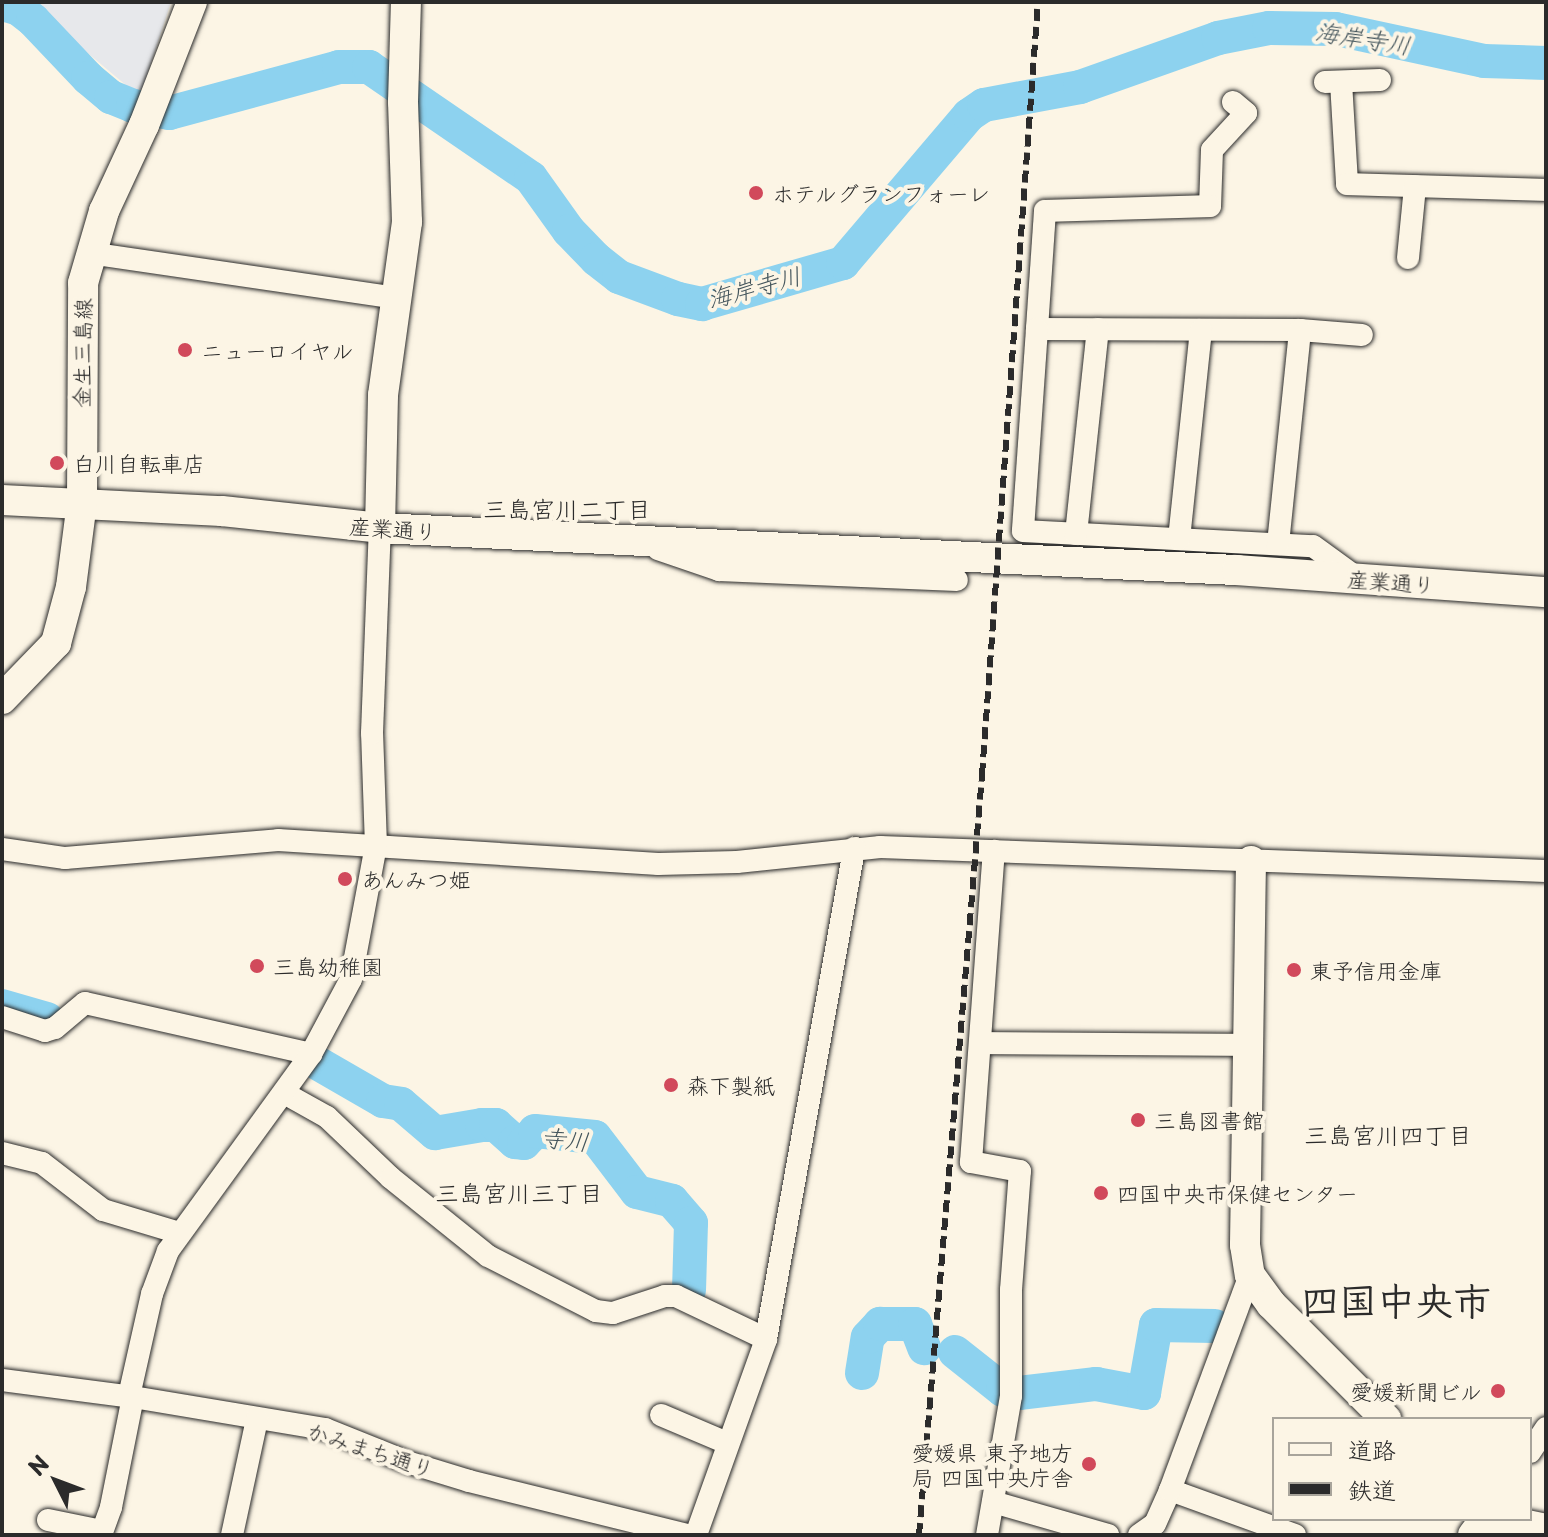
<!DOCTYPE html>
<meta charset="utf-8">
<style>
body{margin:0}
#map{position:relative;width:1548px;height:1537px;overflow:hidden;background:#fcf5e5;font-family:"Playpen Sans","Klee One",sans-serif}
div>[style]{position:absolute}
.built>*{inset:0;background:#e7e8eb}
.river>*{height:34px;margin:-17px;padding:0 17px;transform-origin:17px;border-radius:17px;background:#8dd2ef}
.roads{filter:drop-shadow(0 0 2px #2b2b2b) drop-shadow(0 0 2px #2b2b2b)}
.street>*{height:22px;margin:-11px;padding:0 11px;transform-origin:11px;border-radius:11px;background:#fcf5e5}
.secondary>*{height:30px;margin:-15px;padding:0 15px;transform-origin:15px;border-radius:15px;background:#fcf5e5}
.rail>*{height:6px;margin-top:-3px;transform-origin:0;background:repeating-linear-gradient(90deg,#2b2b2b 0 12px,transparent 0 18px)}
.dots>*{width:22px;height:22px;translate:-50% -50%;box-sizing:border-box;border:4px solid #fcf5e5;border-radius:50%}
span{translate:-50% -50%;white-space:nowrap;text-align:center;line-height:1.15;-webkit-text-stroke:8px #fcf5e5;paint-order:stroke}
.poi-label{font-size:22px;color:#2b2b2b}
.left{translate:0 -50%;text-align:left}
.right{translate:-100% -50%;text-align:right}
.street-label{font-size:22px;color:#2b2b2b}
.water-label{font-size:24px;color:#44555c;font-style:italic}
.neighbourhood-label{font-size:24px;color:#2b2b2b}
.town-label{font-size:38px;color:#2b2b2b;font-weight:700}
.frame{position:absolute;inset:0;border:4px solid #2b2b2b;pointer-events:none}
.legend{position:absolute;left:1272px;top:1417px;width:260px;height:104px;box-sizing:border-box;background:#fcf5e5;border:2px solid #a8a49b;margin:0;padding:10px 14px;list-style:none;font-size:24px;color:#2b2b2b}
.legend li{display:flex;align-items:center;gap:16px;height:40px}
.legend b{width:40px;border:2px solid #a8a49b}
.north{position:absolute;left:16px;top:1441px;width:80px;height:80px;-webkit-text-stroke:6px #fcf5e5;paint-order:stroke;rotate:312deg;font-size:22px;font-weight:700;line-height:32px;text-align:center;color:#2b2b2b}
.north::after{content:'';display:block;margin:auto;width:28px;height:36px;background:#2b2b2b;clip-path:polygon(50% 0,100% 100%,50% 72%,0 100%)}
</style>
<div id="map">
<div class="built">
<i style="clip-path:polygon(27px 2px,171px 2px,140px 97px)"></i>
</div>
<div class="river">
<i style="left:2px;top:4px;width:18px;rotate:16deg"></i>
<i style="left:19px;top:9px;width:18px;rotate:38deg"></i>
<i style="left:33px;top:20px;width:80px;rotate:46.5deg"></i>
<i style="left:88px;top:78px;width:30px;rotate:40deg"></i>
<i style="left:111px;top:97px;width:24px;rotate:22deg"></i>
<i style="left:133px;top:106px;width:37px;rotate:11deg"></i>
<i style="left:169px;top:113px;width:176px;rotate:-15.1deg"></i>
<i style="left:339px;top:67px;width:30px"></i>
<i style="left:369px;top:67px;width:196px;rotate:34.4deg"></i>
<i style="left:531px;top:178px;width:65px;rotate:54.4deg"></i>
<i style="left:569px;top:231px;width:39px;rotate:46deg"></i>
<i style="left:596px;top:259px;width:29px;rotate:38deg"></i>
<i style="left:619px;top:277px;width:63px;rotate:20.4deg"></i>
<i style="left:678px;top:299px;width:25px;rotate:12deg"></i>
<i style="left:702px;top:304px;width:147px;rotate:-16.2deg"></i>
<i style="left:843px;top:263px;width:194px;rotate:-49.6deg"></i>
<i style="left:969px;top:115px;width:18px;rotate:-34deg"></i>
<i style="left:984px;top:105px;width:98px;rotate:-10.6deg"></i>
<i style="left:1080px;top:87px;width:146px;rotate:-19.5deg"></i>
<i style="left:1218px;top:38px;width:52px;rotate:-11.1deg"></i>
<i style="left:1269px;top:28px;width:67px;rotate:0.9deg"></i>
<i style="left:1336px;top:29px;width:151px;rotate:12.2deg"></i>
<i style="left:1484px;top:61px;width:62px;rotate:1.8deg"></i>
<i style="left:2px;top:1006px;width:47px;rotate:16.1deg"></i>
<i style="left:319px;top:1064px;width:74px;rotate:30deg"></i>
<i style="left:383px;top:1101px;width:18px;rotate:9deg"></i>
<i style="left:401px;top:1104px;width:45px;rotate:40.5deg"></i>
<i style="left:435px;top:1133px;width:48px;rotate:-9.7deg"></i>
<i style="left:482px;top:1125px;width:14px"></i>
<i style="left:496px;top:1125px;width:25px;rotate:42deg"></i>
<i style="left:515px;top:1142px;width:9px;rotate:6deg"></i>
<i style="left:524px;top:1143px;width:16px;rotate:-47deg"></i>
<i style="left:535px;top:1131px;width:60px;rotate:5.7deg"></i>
<i style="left:595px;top:1137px;width:69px;rotate:52.6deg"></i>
<i style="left:637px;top:1192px;width:36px;rotate:14deg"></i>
<i style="left:672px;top:1201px;width:29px;rotate:49deg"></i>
<i style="left:691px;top:1223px;width:67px;rotate:91.7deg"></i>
<i style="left:955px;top:1352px;width:61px;rotate:38.4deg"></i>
<i style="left:1003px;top:1390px;width:16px;rotate:11deg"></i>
<i style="left:1019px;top:1393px;width:78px;rotate:-6.7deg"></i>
<i style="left:1096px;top:1384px;width:49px;rotate:10.6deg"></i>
<i style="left:1144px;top:1393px;width:69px;rotate:-80deg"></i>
<i style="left:1156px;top:1325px;width:59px;rotate:1deg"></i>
<i style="left:862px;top:1373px;width:36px;rotate:-81deg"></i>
<i style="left:868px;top:1337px;width:18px;rotate:-47deg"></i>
<i style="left:880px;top:1324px;width:35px"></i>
<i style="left:915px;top:1324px;width:26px;rotate:69deg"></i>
</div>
<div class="roads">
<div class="street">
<i style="left:1325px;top:82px;width:55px;rotate:-2.1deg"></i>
<i style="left:1341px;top:82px;width:102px;rotate:86.6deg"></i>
<i style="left:1347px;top:184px;width:199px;rotate:1.7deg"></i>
<i style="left:1233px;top:102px;width:17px;rotate:40deg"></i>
<i style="left:1246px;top:113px;width:50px;rotate:132.6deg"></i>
<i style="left:1212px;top:150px;width:56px;rotate:92deg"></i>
<i style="left:1210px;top:206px;width:165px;rotate:178.3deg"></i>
<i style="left:1045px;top:211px;width:118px;rotate:93.9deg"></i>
<i style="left:1037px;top:329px;width:263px;rotate:0.2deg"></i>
<i style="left:1300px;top:330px;width:62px;rotate:4.6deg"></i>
<i style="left:89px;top:253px;width:313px;rotate:8.3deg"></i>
<i style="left:1408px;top:258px;width:72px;rotate:-84.4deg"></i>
<i style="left:1037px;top:329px;width:202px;rotate:94deg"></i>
<i style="left:1023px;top:531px;width:290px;rotate:3deg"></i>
<i style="left:1313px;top:546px;width:54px;rotate:36deg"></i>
<i style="left:1076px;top:534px;width:206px;rotate:-83.9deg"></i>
<i style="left:1179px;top:539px;width:210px;rotate:-84deg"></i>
<i style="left:1278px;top:544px;width:215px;rotate:-84.1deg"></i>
<i style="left:658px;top:549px;width:65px;rotate:19deg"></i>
<i style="left:719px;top:570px;width:238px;rotate:2.4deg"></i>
<i style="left:2px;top:849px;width:64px;rotate:8.1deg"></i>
<i style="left:65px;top:858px;width:214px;rotate:-4.8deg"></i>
<i style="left:278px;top:840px;width:381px;rotate:3.6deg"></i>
<i style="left:658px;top:864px;width:79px;rotate:-1.5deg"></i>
<i style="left:737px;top:862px;width:144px;rotate:-6deg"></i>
<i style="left:880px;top:847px;width:666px;rotate:2.06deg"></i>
<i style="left:2px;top:1017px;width:45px;rotate:18deg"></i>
<i style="left:45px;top:1031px;width:10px;rotate:-17deg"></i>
<i style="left:55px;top:1028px;width:39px;rotate:-40deg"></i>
<i style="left:85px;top:1003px;width:232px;rotate:12.7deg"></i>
<i style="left:982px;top:1043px;width:267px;rotate:0.4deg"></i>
<i style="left:284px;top:1093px;width:49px;rotate:29.2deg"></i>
<i style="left:327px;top:1117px;width:88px;rotate:43.6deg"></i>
<i style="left:391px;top:1178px;width:124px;rotate:38.8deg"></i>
<i style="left:488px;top:1256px;width:121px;rotate:27deg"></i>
<i style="left:596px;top:1311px;width:17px;rotate:7deg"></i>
<i style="left:613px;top:1313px;width:55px;rotate:-18.1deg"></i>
<i style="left:665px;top:1296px;width:11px"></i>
<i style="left:676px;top:1296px;width:100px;rotate:25.5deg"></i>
<i style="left:2px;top:1153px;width:41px;rotate:14deg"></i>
<i style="left:42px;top:1163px;width:77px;rotate:37.6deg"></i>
<i style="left:103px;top:1210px;width:79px;rotate:16.8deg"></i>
<i style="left:2px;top:1380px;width:132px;rotate:7.4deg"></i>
<i style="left:133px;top:1397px;width:195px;rotate:9.5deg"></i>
<i style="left:325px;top:1429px;width:88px;rotate:21.9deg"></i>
<i style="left:407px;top:1462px;width:65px;rotate:17deg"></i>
<i style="left:469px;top:1481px;width:226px;rotate:13.9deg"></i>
<i style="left:129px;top:1396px;width:105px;rotate:-77.3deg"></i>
<i style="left:152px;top:1294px;width:46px;rotate:-69.6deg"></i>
<i style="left:168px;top:1251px;width:243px;rotate:-54deg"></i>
<i style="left:311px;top:1054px;width:85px;rotate:-61.9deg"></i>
<i style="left:351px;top:979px;width:135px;rotate:-79.4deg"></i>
<i style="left:376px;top:846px;width:113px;rotate:-92deg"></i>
<i style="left:372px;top:733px;width:205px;rotate:-87.8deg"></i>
<i style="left:661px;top:1415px;width:72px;rotate:23deg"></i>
<i style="left:1530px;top:1452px;width:29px;rotate:-56deg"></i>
<i style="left:1170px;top:1490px;width:133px;rotate:19.8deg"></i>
<i style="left:993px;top:1502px;width:120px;rotate:16deg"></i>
<i style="left:48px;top:1520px;width:55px;rotate:11.5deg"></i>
<i style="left:101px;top:1535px;width:30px;rotate:-70deg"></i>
<i style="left:111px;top:1507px;width:112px;rotate:-78.7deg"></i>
<i style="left:232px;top:1535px;width:119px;rotate:-77.8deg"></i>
<i style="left:696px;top:1535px;width:208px;rotate:-70.3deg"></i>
<i style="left:766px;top:1339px;width:499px;rotate:-79.8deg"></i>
<i style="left:987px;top:1535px;width:141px;rotate:-80.2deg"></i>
<i style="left:1011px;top:1396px;width:106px;rotate:-90deg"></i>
<i style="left:1011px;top:1290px;width:119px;rotate:-85.7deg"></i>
<i style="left:1020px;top:1171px;width:50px;rotate:-169.6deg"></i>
<i style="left:971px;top:1162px;width:312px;rotate:-85.8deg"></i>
<i style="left:1139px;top:1535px;width:19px;rotate:-35deg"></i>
<i style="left:1155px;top:1524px;width:37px;rotate:-66deg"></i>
<i style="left:1170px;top:1490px;width:229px;rotate:-69.6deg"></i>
</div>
<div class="secondary">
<i style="left:2px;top:500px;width:220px;rotate:2.9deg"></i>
<i style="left:222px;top:511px;width:159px;rotate:6.1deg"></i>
<i style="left:380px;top:528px;width:858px;rotate:2.81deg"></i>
<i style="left:1237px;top:570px;width:310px;rotate:4.1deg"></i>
<i style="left:380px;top:528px;width:133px;rotate:-88.7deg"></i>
<i style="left:383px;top:395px;width:175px;rotate:-82.1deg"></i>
<i style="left:407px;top:222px;width:120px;rotate:-91.9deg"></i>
<i style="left:403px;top:102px;width:100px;rotate:-88.3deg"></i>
<i style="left:2px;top:699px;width:78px;rotate:-46deg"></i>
<i style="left:56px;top:643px;width:58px;rotate:-75deg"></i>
<i style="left:71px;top:587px;width:86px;rotate:-82.6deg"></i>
<i style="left:82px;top:502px;width:219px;rotate:-89.7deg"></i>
<i style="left:83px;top:283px;width:75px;rotate:-73.7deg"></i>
<i style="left:104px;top:211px;width:95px;rotate:-65.1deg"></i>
<i style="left:144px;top:125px;width:132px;rotate:-68.7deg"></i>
<i style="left:1251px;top:861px;width:384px;rotate:90.9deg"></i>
<i style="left:1245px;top:1245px;width:30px;rotate:81deg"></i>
<i style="left:1250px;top:1275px;width:36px;rotate:54deg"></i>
<i style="left:1271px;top:1304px;width:163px;rotate:45deg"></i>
<i style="left:1498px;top:1519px;width:49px;rotate:11.8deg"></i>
<i style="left:1473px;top:1535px;width:20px;rotate:-53deg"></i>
</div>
</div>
<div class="rail">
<i style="left:919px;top:1535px;width:763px;rotate:-85.26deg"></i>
<i style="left:982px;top:775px;width:775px;rotate:-85.86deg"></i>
</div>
<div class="dots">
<i style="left:756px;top:193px;background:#d1495b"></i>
<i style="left:185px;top:350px;background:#d1495b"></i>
<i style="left:57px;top:463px;background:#d1495b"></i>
<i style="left:345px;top:879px;background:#d1495b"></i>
<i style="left:257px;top:966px;background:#d1495b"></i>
<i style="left:1294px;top:970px;background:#d1495b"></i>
<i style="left:671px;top:1085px;background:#d1495b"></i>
<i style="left:1138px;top:1120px;background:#d1495b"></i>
<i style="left:1101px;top:1193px;background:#d1495b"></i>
<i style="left:1498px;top:1391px;background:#d1495b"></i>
<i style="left:1089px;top:1464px;background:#d1495b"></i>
</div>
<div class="poi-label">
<span class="left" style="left:772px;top:193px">ホテルグランフォーレ</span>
<span class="left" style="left:201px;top:350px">ニューロイヤル</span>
<span class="left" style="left:73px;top:463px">白川自転車店</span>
<span class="left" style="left:361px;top:879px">あんみつ姫</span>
<span class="left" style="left:273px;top:966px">三島幼稚園</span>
<span class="left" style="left:1310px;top:970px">東予信用金庫</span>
<span class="left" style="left:687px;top:1085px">森下製紙</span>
<span class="left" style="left:1154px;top:1120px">三島図書館</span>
<span class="left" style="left:1117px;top:1193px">四国中央市保健センター</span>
<span class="right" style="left:1482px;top:1391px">愛媛新聞ビル</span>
<span class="right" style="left:1073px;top:1464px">愛媛県 東予地方<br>局 四国中央庁舎</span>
</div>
<div class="street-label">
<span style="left:81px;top:353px;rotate:-89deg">金生三島線</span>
<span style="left:393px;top:528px;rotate:4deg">産業通り</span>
<span style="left:1391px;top:581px;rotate:4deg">産業通り</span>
<span style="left:371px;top:1449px;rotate:18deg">かみまち通り</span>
</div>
<div class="water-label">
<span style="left:1363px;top:38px;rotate:9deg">海岸寺川</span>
<span style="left:754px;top:287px;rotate:-15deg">海岸寺川</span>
<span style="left:565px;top:1139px;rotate:6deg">寺川</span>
</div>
<div class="neighbourhood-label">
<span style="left:567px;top:509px">三島宮川二丁目</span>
<span style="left:1388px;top:1135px">三島宮川四丁目</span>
<span style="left:519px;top:1193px">三島宮川三丁目</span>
</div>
<div class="town-label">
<span style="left:1396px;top:1300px">四国中央市</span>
</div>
<div class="frame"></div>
<ul class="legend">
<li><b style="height:10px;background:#fcf5e5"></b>道路</li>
<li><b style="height:10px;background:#2b2b2b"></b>鉄道</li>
</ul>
<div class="north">N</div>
</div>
